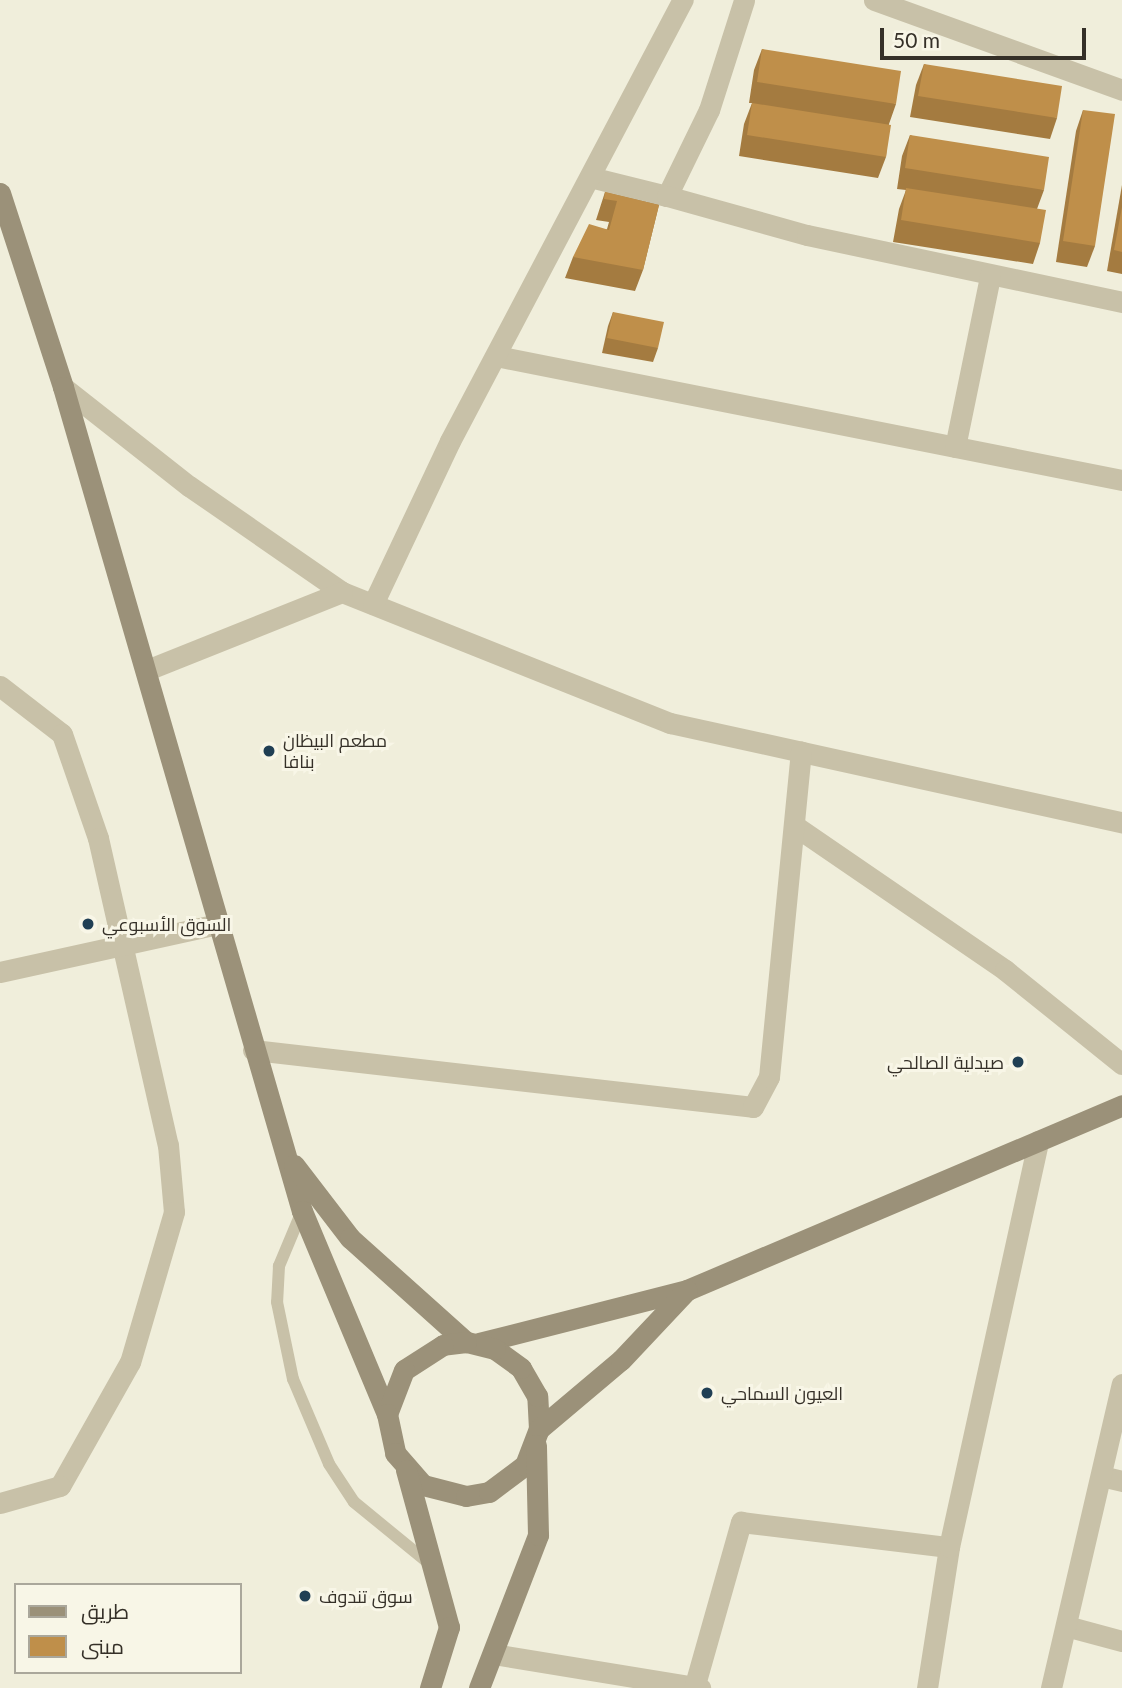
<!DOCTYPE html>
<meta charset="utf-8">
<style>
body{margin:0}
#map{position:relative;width:1122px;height:1688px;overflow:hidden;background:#f0eedb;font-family:Lato,Cairo,sans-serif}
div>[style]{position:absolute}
.lane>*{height:12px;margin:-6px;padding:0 6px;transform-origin:6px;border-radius:6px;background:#c8c1a8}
.street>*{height:21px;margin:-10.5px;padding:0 10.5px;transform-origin:10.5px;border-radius:10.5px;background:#c8c1a8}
.secondary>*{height:21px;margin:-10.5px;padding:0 10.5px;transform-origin:10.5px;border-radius:10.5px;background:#9b9179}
.wall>*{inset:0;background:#a47b40}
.building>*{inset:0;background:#bf8f4a}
.dots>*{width:19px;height:19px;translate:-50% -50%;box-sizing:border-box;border:4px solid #f8f6e7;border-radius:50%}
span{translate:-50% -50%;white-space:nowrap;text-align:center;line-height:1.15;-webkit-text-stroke:6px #f8f6e7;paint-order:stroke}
.poi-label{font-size:18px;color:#353028}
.left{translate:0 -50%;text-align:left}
.right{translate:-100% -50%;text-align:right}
.legend{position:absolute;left:14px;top:1583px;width:228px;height:91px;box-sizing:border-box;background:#f8f6e7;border:2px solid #aaa79b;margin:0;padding:9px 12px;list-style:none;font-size:21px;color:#353028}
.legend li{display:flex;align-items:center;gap:14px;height:35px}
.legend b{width:35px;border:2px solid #aaa79b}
.scale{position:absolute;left:880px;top:28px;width:206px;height:32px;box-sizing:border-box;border:4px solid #353028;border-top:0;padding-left:9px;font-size:21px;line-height:24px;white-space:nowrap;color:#353028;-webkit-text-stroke:5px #f8f6e7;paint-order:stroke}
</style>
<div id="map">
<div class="lane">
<i style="left:302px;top:1211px;width:60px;rotate:112.7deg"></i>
<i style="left:279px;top:1266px;width:36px;rotate:93deg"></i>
<i style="left:277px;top:1302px;width:79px;rotate:78.3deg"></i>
<i style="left:293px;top:1379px;width:92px;rotate:67deg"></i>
<i style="left:329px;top:1464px;width:45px;rotate:56.7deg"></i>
<i style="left:354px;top:1502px;width:99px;rotate:39.3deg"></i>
</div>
<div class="street">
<i style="left:874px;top:0;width:264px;rotate:19.9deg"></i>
<i style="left:590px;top:177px;width:79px;rotate:13.9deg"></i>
<i style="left:667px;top:196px;width:96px;rotate:-64deg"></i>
<i style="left:709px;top:110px;width:115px;rotate:-72.3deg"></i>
<i style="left:667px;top:196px;width:145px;rotate:15.6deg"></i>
<i style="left:807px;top:235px;width:322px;rotate:12deg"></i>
<i style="left:496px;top:356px;width:638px;rotate:11.2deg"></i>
<i style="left:63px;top:387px;width:160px;rotate:38.2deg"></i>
<i style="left:189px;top:486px;width:186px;rotate:34.7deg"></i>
<i style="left:342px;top:592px;width:353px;rotate:21.8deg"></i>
<i style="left:670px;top:723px;width:463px;rotate:12.4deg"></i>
<i style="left:955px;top:447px;width:175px;rotate:-78.4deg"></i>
<i style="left:373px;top:604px;width:180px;rotate:-64.7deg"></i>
<i style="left:450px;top:441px;width:499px;rotate:-62.2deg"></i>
<i style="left:147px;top:670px;width:210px;rotate:-21.8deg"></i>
<i style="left:0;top:686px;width:78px;rotate:37.7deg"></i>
<i style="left:62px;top:734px;width:110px;rotate:70.9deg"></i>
<i style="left:98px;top:838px;width:315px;rotate:77.2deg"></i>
<i style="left:168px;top:1145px;width:67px;rotate:84.9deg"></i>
<i style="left:174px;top:1212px;width:156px;rotate:106.3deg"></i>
<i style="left:130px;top:1362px;width:142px;rotate:119.4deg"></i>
<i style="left:60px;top:1486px;width:62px;rotate:164.2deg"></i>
<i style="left:795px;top:826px;width:255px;rotate:34.4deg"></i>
<i style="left:1005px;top:970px;width:150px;rotate:38.8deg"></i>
<i style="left:0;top:972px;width:223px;rotate:-12.4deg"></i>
<i style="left:253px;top:1050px;width:503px;rotate:6.5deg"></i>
<i style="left:753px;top:1107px;width:34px;rotate:-62deg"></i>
<i style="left:769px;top:1077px;width:327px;rotate:-84.4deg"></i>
<i style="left:1101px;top:1476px;width:22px;rotate:13deg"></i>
<i style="left:1066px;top:1626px;width:58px;rotate:15deg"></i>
<i style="left:493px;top:1654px;width:210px;rotate:9.3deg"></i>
<i style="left:694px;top:1688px;width:173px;rotate:-74.2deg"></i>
<i style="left:741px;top:1522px;width:209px;rotate:6.9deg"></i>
<i style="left:927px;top:1688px;width:143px;rotate:-81.1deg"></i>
<i style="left:949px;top:1547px;width:416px;rotate:-77.6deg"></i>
<i style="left:1051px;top:1688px;width:312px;rotate:-76.9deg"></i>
</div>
<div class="secondary">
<i style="left:0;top:193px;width:204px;rotate:72deg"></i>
<i style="left:63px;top:387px;width:858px;rotate:73.83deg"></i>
<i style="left:302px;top:1211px;width:220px;rotate:67.3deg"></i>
<i style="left:294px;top:1165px;width:92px;rotate:52.5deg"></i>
<i style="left:350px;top:1238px;width:156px;rotate:41.9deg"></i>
<i style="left:479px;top:1343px;width:215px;rotate:-14.3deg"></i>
<i style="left:687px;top:1290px;width:473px;rotate:-23deg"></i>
<i style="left:539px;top:1429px;width:33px;rotate:-93deg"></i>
<i style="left:537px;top:1396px;width:32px;rotate:-120deg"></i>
<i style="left:521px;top:1368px;width:32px;rotate:-144deg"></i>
<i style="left:495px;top:1349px;width:30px;rotate:-166deg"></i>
<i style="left:466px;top:1342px;width:23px;rotate:173deg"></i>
<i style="left:443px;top:1345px;width:46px;rotate:147.3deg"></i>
<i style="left:404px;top:1370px;width:47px;rotate:111.1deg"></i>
<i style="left:387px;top:1414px;width:40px;rotate:78deg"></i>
<i style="left:395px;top:1453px;width:43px;rotate:48.8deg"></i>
<i style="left:423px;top:1485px;width:44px;rotate:14.3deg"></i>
<i style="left:466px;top:1496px;width:23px;rotate:-10deg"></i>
<i style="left:489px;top:1492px;width:45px;rotate:-36.9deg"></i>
<i style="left:525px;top:1465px;width:39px;rotate:-69deg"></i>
<i style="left:539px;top:1429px;width:107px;rotate:-40.1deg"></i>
<i style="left:621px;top:1360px;width:96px;rotate:-46.7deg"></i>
<i style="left:406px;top:1470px;width:163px;rotate:74.7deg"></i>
<i style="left:449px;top:1627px;width:64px;rotate:107.3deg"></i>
<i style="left:479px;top:1688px;width:164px;rotate:-68.9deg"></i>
<i style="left:538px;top:1535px;width:90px;rotate:-91.3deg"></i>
</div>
<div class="wall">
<i style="clip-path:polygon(762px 49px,896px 104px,889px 124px,886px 157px,878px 178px,739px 156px,744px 124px,752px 103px,749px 103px,754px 70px)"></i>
<i style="clip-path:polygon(924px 64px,1057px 118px,1050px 139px,910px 117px,916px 85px)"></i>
<i style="clip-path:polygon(1083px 110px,1095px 246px,1087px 267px,1056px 262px,1076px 131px)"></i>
<i style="clip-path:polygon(910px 135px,1044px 190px,1037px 209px,1040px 243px,1033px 264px,893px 242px,899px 209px,906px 190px,897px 189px,902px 156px)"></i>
<i style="clip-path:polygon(1122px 185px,1122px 274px,1107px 271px)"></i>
<i style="clip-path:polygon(605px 192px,659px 205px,643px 270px,635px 291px,565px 278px,573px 257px,607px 229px,609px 222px,596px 220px)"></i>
<i style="clip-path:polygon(613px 312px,658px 348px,653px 362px,602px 353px,608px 326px)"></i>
</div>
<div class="building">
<i style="clip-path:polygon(762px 49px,901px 71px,896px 104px,757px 82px)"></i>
<i style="clip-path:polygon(924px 64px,1062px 86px,1057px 118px,918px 96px)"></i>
<i style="clip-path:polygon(752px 103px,891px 125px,886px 157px,747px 135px)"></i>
<i style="clip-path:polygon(1083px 110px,1115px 114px,1095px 246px,1063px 241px)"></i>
<i style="clip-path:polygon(910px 135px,1049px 157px,1044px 190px,905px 168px)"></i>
<i style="clip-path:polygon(906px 188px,1046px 210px,1040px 243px,901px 220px)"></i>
<i style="clip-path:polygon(605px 192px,659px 205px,643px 270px,573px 257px,589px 224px,609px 230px,617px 201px,604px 199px)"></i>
<i style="clip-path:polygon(1122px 207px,1122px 252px,1114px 250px)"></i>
<i style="clip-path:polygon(613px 312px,664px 322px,658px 348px,607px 338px)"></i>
</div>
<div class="dots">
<i style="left:269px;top:751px;background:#203f54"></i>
<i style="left:88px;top:924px;background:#203f54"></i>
<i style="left:1018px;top:1062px;background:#203f54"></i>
<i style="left:707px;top:1393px;background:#203f54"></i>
<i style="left:305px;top:1596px;background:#203f54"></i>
</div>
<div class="poi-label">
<span class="left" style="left:283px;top:751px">مطعم البيظان<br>بنافا</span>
<span class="left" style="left:102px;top:924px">السوق الأسبوعي</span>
<span class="right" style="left:1004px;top:1062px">صيدلية الصالحي</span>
<span class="left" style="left:721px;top:1393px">العيون السماحي</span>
<span class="left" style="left:319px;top:1596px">سوق تندوف</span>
</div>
<ul class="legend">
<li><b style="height:9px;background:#9b9179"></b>طريق</li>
<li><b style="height:19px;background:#bf8f4a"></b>مبنى</li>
</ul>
<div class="scale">50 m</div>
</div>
